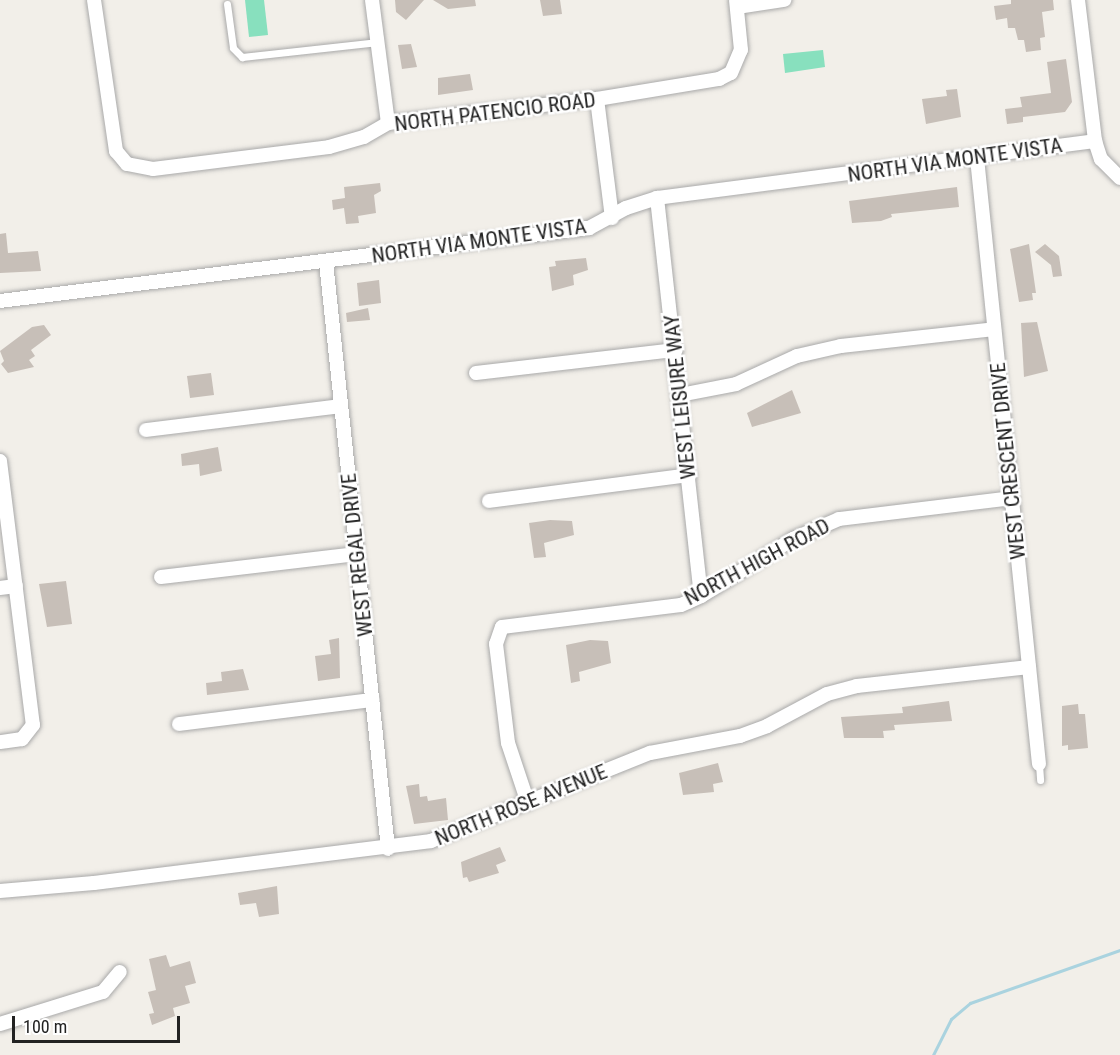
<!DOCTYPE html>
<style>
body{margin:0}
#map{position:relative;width:1120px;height:1055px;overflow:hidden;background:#f2efe9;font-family:"Roboto Condensed",sans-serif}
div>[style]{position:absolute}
.pitch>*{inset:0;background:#88e0be}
.stream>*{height:3px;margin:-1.5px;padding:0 1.5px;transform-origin:1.5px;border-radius:1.5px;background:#aad3df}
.building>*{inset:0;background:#c7bfb8}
.roads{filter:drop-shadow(0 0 2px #a9a9a9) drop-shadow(0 0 2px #a9a9a9)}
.lane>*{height:7px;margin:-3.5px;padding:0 3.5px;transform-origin:3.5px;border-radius:3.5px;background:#fff}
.street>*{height:14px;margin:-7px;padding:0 7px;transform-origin:7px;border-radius:7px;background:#fff}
span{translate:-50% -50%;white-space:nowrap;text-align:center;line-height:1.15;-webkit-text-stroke:5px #fff;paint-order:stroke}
.street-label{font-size:21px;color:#222}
.scale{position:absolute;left:12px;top:1016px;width:168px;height:27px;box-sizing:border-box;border:3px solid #222;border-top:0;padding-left:8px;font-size:18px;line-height:21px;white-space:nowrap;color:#222;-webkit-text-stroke:4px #fff;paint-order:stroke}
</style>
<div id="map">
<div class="pitch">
<i style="clip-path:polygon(245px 0,264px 0,268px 35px,249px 37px)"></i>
<i style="clip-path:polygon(823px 50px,825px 67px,785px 73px,783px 54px)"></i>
</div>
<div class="stream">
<i style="left:933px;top:1055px;width:40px;rotate:-63.4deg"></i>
<i style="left:951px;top:1019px;width:25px;rotate:-40deg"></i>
<i style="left:970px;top:1003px;width:159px;rotate:-19.5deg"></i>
</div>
<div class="building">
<i style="clip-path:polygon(395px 0,424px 0,406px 20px,396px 12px)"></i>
<i style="clip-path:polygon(433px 0,475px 0,476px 6px,448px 9px)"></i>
<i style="clip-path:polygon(540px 0,560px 0,562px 14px,543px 16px)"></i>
<i style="clip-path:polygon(1011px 0,1053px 0,1054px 10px,1042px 12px,1045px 37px,1040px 38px,1041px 50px,1026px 52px,1024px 40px,1018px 40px,1015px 28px,1008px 28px,1007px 18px,996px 20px,994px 6px,1011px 4px)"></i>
<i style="clip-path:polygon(411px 44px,417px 67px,402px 69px,398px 45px)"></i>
<i style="clip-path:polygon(1066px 59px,1072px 102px,1065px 112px,1023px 117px,1023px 122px,1007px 124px,1005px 109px,1022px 107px,1020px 97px,1051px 93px,1047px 62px)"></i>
<i style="clip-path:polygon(470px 74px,473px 90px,438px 95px,438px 78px)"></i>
<i style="clip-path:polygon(957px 89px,961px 117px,926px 124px,922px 99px,947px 96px,946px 90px)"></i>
<i style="clip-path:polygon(380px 183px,381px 191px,374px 195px,376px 213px,358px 216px,359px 223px,346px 224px,344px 208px,333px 210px,332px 200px,345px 198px,344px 187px)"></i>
<i style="clip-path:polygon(957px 187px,959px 207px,891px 214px,892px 217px,881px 221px,852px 223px,849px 201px)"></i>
<i style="clip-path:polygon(6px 233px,8px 253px,38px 251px,41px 271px,0 273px,0 234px)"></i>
<i style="clip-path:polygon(1029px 244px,1036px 293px,1032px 293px,1033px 300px,1019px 302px,1010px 249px)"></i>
<i style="clip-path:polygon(1045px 244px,1059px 256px,1062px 276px,1053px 277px,1051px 265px,1035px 252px)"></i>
<i style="clip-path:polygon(586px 258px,588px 270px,573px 275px,574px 285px,552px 291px,549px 267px,556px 266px,555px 261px)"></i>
<i style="clip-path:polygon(379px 280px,381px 303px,359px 306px,357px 283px)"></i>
<i style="clip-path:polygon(368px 308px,370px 320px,347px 322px,346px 313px)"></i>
<i style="clip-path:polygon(1037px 322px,1048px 371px,1024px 377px,1021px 323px)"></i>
<i style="clip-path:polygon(44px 325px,51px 335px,31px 350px,35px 356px,29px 360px,34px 367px,8px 373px,1px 364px,4px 361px,0 351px,32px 327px)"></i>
<i style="clip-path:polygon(211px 373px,214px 395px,190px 398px,187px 376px)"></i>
<i style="clip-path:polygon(792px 390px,801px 413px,752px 427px,747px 413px)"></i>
<i style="clip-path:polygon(218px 447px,222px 471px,200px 476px,199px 464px,182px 466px,181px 454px)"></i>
<i style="clip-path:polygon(550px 520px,572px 521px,574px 535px,544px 543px,546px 557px,534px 558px,529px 523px)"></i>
<i style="clip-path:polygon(66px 581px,72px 624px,47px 627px,39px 584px)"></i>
<i style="clip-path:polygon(339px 638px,340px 678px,318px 681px,315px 656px,331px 654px,329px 640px)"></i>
<i style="clip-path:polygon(590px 640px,608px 641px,611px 663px,579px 672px,580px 681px,571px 683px,566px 645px)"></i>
<i style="clip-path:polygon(243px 669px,249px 690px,207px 695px,206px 683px,222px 681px,221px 672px)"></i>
<i style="clip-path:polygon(949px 701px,952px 721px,894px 725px,895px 730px,883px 731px,884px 738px,844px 738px,841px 717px,903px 713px,902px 707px)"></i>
<i style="clip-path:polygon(1078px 704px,1079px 714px,1085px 714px,1088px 748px,1068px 750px,1068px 745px,1062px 746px,1062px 706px)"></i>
<i style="clip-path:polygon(718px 763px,723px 782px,713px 784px,714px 792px,683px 795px,679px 773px)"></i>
<i style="clip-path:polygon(419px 784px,420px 797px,427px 796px,428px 801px,446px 798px,448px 820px,414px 824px,406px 786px)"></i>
<i style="clip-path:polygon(500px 847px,506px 861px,496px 865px,499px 873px,469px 882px,467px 877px,463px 878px,461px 862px)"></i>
<i style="clip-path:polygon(277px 886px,279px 914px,259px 917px,256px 903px,240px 905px,238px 893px)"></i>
<i style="clip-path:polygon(166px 955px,170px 967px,190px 961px,196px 983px,185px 986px,190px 1003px,173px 1008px,175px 1016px,152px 1025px,149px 1014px,154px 1013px,148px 992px,156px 990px,149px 959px)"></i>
</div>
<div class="roads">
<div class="lane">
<i style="left:227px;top:4px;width:44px;rotate:82.2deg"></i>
<i style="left:233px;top:48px;width:13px;rotate:45deg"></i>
<i style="left:242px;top:57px;width:137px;rotate:-6.3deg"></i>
<i style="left:1039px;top:764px;width:16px;rotate:86deg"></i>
</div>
<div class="street">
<i style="left:94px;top:0;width:153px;rotate:81.7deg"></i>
<i style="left:116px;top:151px;width:17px;rotate:50deg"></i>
<i style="left:127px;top:164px;width:26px;rotate:11deg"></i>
<i style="left:153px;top:169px;width:177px;rotate:-7.1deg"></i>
<i style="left:329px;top:147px;width:36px;rotate:-16deg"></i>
<i style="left:364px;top:137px;width:28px;rotate:-30deg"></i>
<i style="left:388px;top:123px;width:210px;rotate:-6.6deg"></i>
<i style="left:597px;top:99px;width:124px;rotate:-9.3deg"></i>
<i style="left:719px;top:79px;width:13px;rotate:-27deg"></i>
<i style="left:731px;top:73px;width:25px;rotate:-67deg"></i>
<i style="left:741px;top:50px;width:50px;rotate:-95.7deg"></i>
<i style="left:372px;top:0;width:124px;rotate:82.6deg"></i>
<i style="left:1078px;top:0;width:142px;rotate:83.1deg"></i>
<i style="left:1095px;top:141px;width:19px;rotate:72deg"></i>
<i style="left:1101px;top:159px;width:27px;rotate:45deg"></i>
<i style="left:737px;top:7px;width:48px;rotate:-8.5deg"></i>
<i style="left:597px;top:99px;width:120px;rotate:82.8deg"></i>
<i style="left:977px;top:158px;width:609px;rotate:84.16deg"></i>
<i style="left:657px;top:198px;width:400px;rotate:83.7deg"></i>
<i style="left:326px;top:262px;width:590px;rotate:83.97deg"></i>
<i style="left:0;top:301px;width:594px;rotate:-7.07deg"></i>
<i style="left:589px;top:228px;width:42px;rotate:-28.4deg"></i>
<i style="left:626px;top:208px;width:33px;rotate:-18deg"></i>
<i style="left:657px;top:198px;width:442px;rotate:-7.4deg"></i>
<i style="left:476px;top:373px;width:201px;rotate:-6.6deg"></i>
<i style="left:680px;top:395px;width:57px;rotate:-11.1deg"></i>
<i style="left:736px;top:384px;width:67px;rotate:-24.7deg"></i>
<i style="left:797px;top:356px;width:45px;rotate:-12.8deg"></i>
<i style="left:841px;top:346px;width:154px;rotate:-6.3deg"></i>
<i style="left:146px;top:430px;width:196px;rotate:-7deg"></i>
<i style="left:0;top:461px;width:266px;rotate:82.9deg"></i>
<i style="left:33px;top:725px;width:18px;rotate:128deg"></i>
<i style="left:22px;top:739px;width:22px;rotate:172deg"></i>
<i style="left:489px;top:501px;width:202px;rotate:-7.4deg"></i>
<i style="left:161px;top:577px;width:197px;rotate:-6.7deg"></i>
<i style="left:0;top:588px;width:16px;rotate:-7deg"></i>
<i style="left:179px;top:724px;width:195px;rotate:-7.1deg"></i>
<i style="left:528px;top:803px;width:63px;rotate:-108.4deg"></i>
<i style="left:508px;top:743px;width:100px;rotate:-96.9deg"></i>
<i style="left:496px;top:644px;width:18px;rotate:-71deg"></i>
<i style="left:502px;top:627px;width:180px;rotate:-7deg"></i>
<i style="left:681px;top:605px;width:22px;rotate:-24deg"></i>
<i style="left:701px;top:596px;width:108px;rotate:-31.8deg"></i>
<i style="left:793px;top:539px;width:50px;rotate:-23.5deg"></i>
<i style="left:839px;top:519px;width:174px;rotate:-6.9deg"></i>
<i style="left:0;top:891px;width:94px;rotate:-4.9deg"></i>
<i style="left:94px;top:883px;width:340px;rotate:-7.1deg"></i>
<i style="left:431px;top:841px;width:236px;rotate:-21.9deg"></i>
<i style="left:650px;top:753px;width:92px;rotate:-10.7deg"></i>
<i style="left:740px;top:736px;width:29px;rotate:-20deg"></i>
<i style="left:767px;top:726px;width:68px;rotate:-28.1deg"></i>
<i style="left:827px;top:694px;width:31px;rotate:-15deg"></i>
<i style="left:857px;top:686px;width:173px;rotate:-6.3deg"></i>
<i style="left:0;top:1024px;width:108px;rotate:-17.3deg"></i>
<i style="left:103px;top:992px;width:26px;rotate:-50deg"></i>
</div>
</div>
<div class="street-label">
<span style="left:495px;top:112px;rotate:-7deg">NORTH PATENCIO ROAD</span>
<span style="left:955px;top:160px;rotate:-8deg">NORTH VIA MONTE VISTA</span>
<span style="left:479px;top:241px;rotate:-8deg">NORTH VIA MONTE VISTA</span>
<span style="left:680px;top:397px;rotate:-96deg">WEST LEISURE WAY</span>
<span style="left:1008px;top:461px;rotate:-96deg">WEST CRESCENT DRIVE</span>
<span style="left:357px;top:555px;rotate:-96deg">WEST REGAL DRIVE</span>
<span style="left:757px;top:562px;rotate:-28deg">NORTH HIGH ROAD</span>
<span style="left:521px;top:805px;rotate:-22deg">NORTH ROSE AVENUE</span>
</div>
<div class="scale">100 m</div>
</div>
